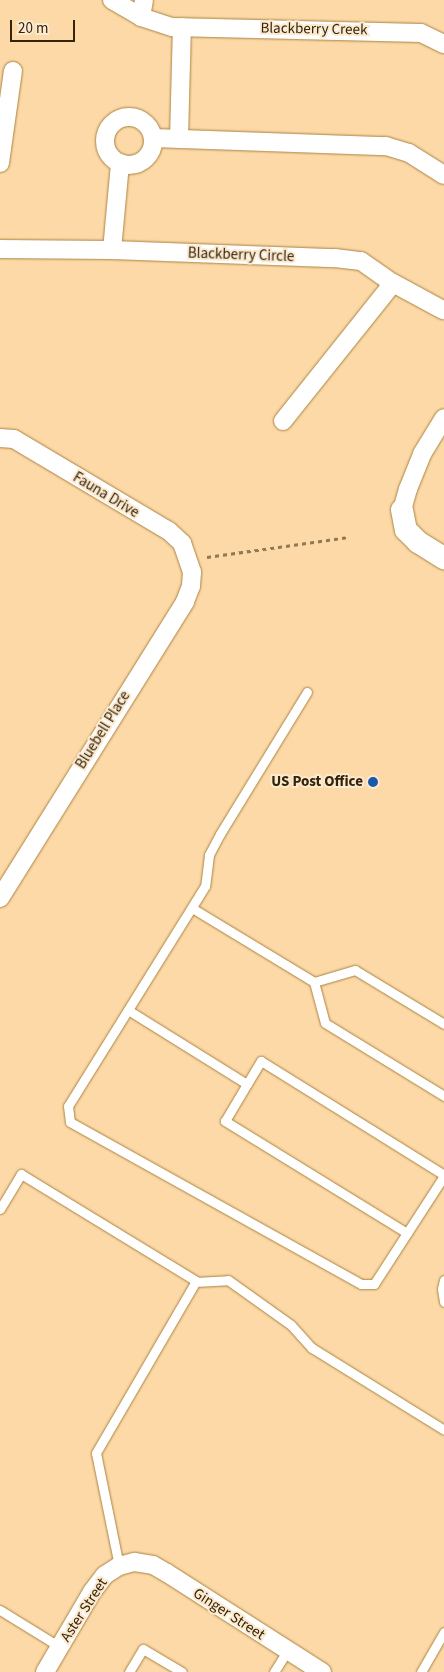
<!DOCTYPE html>
<style>
body{margin:0}
#map{position:relative;width:444px;height:1672px;overflow:hidden;background:#fcd9a6;font-family:"Source Sans 3",sans-serif}
div>[style]{position:absolute}
.path>*{height:3px;margin-top:-1.5px;transform-origin:0;background:repeating-linear-gradient(90deg,#927952 0 4px,transparent 0 8px)}
.roads{filter:drop-shadow(0 0 1px #ac8343) drop-shadow(0 0 1px #ac8343)}
.service>*{height:9px;margin:-4.5px;padding:0 4.5px;transform-origin:4.5px;border-radius:4.5px;background:#fff}
.minor>*{height:18px;margin:-9px;padding:0 9px;transform-origin:9px;border-radius:9px;background:#fff}
.minor>.ring{margin:-9px;padding:0;box-sizing:content-box;background:none;border:18px solid #fff;border-radius:50%}
.tertiary>*{height:22px;margin:-11px;padding:0 11px;transform-origin:11px;border-radius:11px;background:#fff}
.dots>*{width:14px;height:14px;translate:-50% -50%;box-sizing:border-box;border:2px solid #fbe9d0;border-radius:50%}
span{translate:-50% -50%;white-space:nowrap;text-align:center;line-height:1.15;-webkit-text-stroke:4px #fbe9d0;paint-order:stroke}
.street-label{font-size:15px;color:#342408}
.poi-label{font-size:15px;color:#342408;font-weight:700}
.right{translate:-100% -50%;text-align:right}
.scale{position:absolute;left:10px;top:20px;width:65px;height:22px;box-sizing:border-box;border:2px solid #342408;border-top:0;padding-left:6px;font-size:15px;line-height:18px;white-space:nowrap;color:#342408;-webkit-text-stroke:4px #fbe9d0;paint-order:stroke}
</style>
<div id="map">
<div class="path">
<i style="left:207px;top:557px;width:143px;rotate:-8deg"></i>
</div>
<div class="roads">
<div class="service">
<i style="left:307px;top:692px;width:167px;rotate:121.5deg"></i>
<i style="left:220px;top:834px;width:24px;rotate:118deg"></i>
<i style="left:209px;top:855px;width:31px;rotate:97deg"></i>
<i style="left:205px;top:886px;width:259px;rotate:121.9deg"></i>
<i style="left:68px;top:1106px;width:16px;rotate:83deg"></i>
<i style="left:70px;top:1122px;width:333px;rotate:29.1deg"></i>
<i style="left:361px;top:1284px;width:13px"></i>
<i style="left:374px;top:1284px;width:129px;rotate:-57.1deg"></i>
<i style="left:192px;top:908px;width:143px;rotate:31.2deg"></i>
<i style="left:314px;top:982px;width:42px;rotate:75deg"></i>
<i style="left:325px;top:1023px;width:140px;rotate:31.5deg"></i>
<i style="left:314px;top:982px;width:43px;rotate:-16.3deg"></i>
<i style="left:355px;top:970px;width:104px;rotate:31.2deg"></i>
<i style="left:128px;top:1010px;width:140px;rotate:31.9deg"></i>
<i style="left:0;top:1209px;width:41px;rotate:-59deg"></i>
<i style="left:21px;top:1174px;width:205px;rotate:31.4deg"></i>
<i style="left:196px;top:1281px;width:199px;rotate:120.2deg"></i>
<i style="left:96px;top:1453px;width:115px;rotate:78.5deg"></i>
<i style="left:407px;top:1233px;width:214px;rotate:-148.4deg"></i>
<i style="left:225px;top:1121px;width:43px;rotate:-59.3deg"></i>
<i style="left:247px;top:1084px;width:27px;rotate:-59deg"></i>
<i style="left:261px;top:1061px;width:216px;rotate:31.9deg"></i>
<i style="left:444px;top:1280px;width:9px;rotate:103deg"></i>
<i style="left:442px;top:1289px;width:13px;rotate:81deg"></i>
<i style="left:195px;top:1282px;width:33px;rotate:-3deg"></i>
<i style="left:228px;top:1280px;width:77px;rotate:35.5deg"></i>
<i style="left:291px;top:1325px;width:31px;rotate:48deg"></i>
<i style="left:312px;top:1348px;width:155px;rotate:31.8deg"></i>
<i style="left:0;top:1610px;width:70px;rotate:31.7deg"></i>
<i style="left:129px;top:1672px;width:27px;rotate:-59deg"></i>
<i style="left:143px;top:1649px;width:45px;rotate:30.5deg"></i>
<i style="left:274px;top:1672px;width:25px;rotate:-58deg"></i>
<i style="left:421px;top:1672px;width:46px;rotate:-60.1deg"></i>
</div>
<div class="minor">
<i style="left:112px;top:0;width:34px;rotate:30deg"></i>
<i style="left:141px;top:17px;width:17px;rotate:-80deg"></i>
<i style="left:141px;top:17px;width:33px;rotate:18deg"></i>
<i style="left:172px;top:27px;width:249px;rotate:1.4deg"></i>
<i style="left:421px;top:33px;width:25px;rotate:26deg"></i>
<i class="ring" style="left:105px;top:117px;width:30px;height:30px"></i>
<i style="left:153px;top:138px;width:233px;rotate:2deg"></i>
<i style="left:386px;top:146px;width:24px;rotate:17deg"></i>
<i style="left:409px;top:153px;width:41px;rotate:32.2deg"></i>
<i style="left:179px;top:139px;width:112px;rotate:-88.5deg"></i>
<i style="left:0;top:163px;width:93px;rotate:-82deg"></i>
<i style="left:0;top:249px;width:112px;rotate:0.5deg"></i>
<i style="left:112px;top:250px;width:223px;rotate:2.1deg"></i>
<i style="left:335px;top:258px;width:26px;rotate:7deg"></i>
<i style="left:361px;top:261px;width:39px;rotate:35deg"></i>
<i style="left:393px;top:283px;width:57px;rotate:28.4deg"></i>
<i style="left:112px;top:250px;width:87px;rotate:-84.7deg"></i>
<i style="left:283px;top:421px;width:176px;rotate:-51.4deg"></i>
<i style="left:0;top:438px;width:14px;rotate:4deg"></i>
<i style="left:14px;top:439px;width:180px;rotate:30.7deg"></i>
<i style="left:169px;top:531px;width:18px;rotate:43deg"></i>
<i style="left:182px;top:543px;width:31px;rotate:71deg"></i>
<i style="left:192px;top:572px;width:14px;rotate:94deg"></i>
<i style="left:191px;top:586px;width:17px;rotate:111deg"></i>
<i style="left:185px;top:602px;width:349px;rotate:122deg"></i>
<i style="left:402px;top:510px;width:22px;rotate:-74deg"></i>
<i style="left:408px;top:489px;width:38px;rotate:-68deg"></i>
<i style="left:422px;top:454px;width:42px;rotate:-58.6deg"></i>
<i style="left:45px;top:1672px;width:93px;rotate:-59.6deg"></i>
<i style="left:92px;top:1592px;width:21px;rotate:-53deg"></i>
<i style="left:105px;top:1575px;width:17px;rotate:-33deg"></i>
<i style="left:119px;top:1566px;width:16px;rotate:-15deg"></i>
<i style="left:134px;top:1562px;width:19px;rotate:9deg"></i>
<i style="left:153px;top:1565px;width:16px;rotate:30deg"></i>
<i style="left:167px;top:1573px;width:184px;rotate:32.6deg"></i>
</div>
<div class="tertiary">
<i style="left:402px;top:510px;width:20px;rotate:79deg"></i>
<i style="left:406px;top:530px;width:17px;rotate:45deg"></i>
<i style="left:418px;top:542px;width:31px;rotate:32deg"></i>
</div>
</div>
<div class="dots">
<i style="left:373px;top:782px;background:#1a59aa"></i>
</div>
<div class="street-label">
<span style="left:314px;top:29px;rotate:1deg">Blackberry Creek</span>
<span style="left:241px;top:255px;rotate:2deg">Blackberry Circle</span>
<span style="left:106px;top:495px;rotate:31deg">Fauna Drive</span>
<span style="left:103px;top:730px;rotate:-58deg">Bluebell Place</span>
<span style="left:84px;top:1610px;rotate:-57deg">Aster Street</span>
<span style="left:229px;top:1614px;rotate:33deg">Ginger Street</span>
</div>
<div class="poi-label">
<span class="right" style="left:363px;top:782px">US Post Office</span>
</div>
<div class="scale">20 m</div>
</div>
